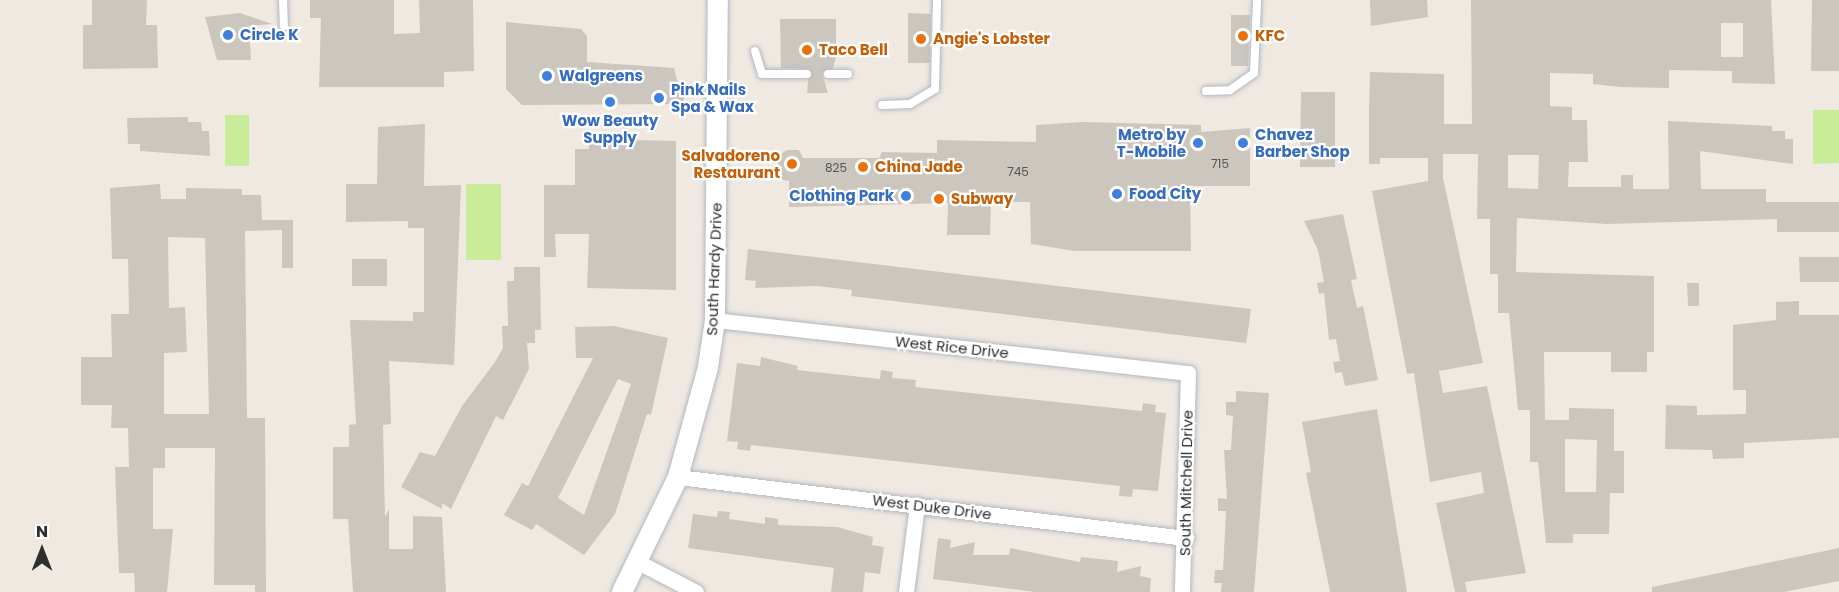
<!DOCTYPE html>
<style>
body{margin:0}
#map{position:relative;width:1839px;height:592px;overflow:hidden;background:#efe9e1;font-family:Poppins,sans-serif}
div>[style]{position:absolute}
.pitch>*{inset:0;background:#c9ec9a}
.building>*{inset:0;background:#cbc7bf}
.roads{filter:drop-shadow(0 0 2px #b4b7c1) drop-shadow(0 0 2px #b4b7c1)}
.service>*{height:8px;margin:-4px;padding:0 4px;transform-origin:4px;border-radius:4px;background:#fff}
.minor>*{height:15px;margin:-7.5px;padding:0 7.5px;transform-origin:7.5px;border-radius:7.5px;background:#fff}
.tertiary>*{height:20px;margin:-10px;padding:0 10px;transform-origin:10px;border-radius:10px;background:#fff}
.dots>*{width:16px;height:16px;translate:-50% -50%;box-sizing:border-box;border:3px solid #fff;border-radius:50%}
span{translate:-50% -50%;white-space:nowrap;text-align:center;line-height:1.15;-webkit-text-stroke:4.5px #fff;paint-order:stroke}
.number-label{font-size:12px;color:#555452}
.number-label span{-webkit-text-stroke-width:0}
.shop-label{font-size:15px;color:#366cbe;font-weight:700}
.left{translate:0 -50%;text-align:left}
.right{translate:-100% -50%;text-align:right}
.food-label{font-size:15px;color:#c56008;font-weight:700}
.street-label{font-size:15px;color:#2e2e2e}
.north{position:absolute;left:12px;top:520px;width:60px;height:60px;-webkit-text-stroke:4px #fff;paint-order:stroke;rotate:0deg;font-size:16px;font-weight:700;line-height:24px;text-align:center;color:#2e2e2e}
.north::after{content:'';display:block;margin:auto;width:21px;height:27px;background:#2e2e2e;clip-path:polygon(50% 0,100% 100%,50% 72%,0 100%)}
</style>
<div id="map">
<div class="pitch">
<i style="clip-path:polygon(1813px 110px,1839px 110px,1839px 163px,1813px 164px)"></i>
<i style="clip-path:polygon(225px 115px,249px 115px,249px 166px,225px 166px)"></i>
<i style="clip-path:polygon(466px 184px,501px 184px,501px 260px,466px 260px)"></i>
</div>
<div class="building">
<i style="clip-path:polygon(92px 0,147px 0,146px 25px,157px 25px,158px 68px,83px 69px,83px 25px,92px 25px)"></i>
<i style="clip-path:polygon(310px 0,394px 0,394px 34px,420px 33px,419px 0,473px 0,474px 71px,444px 72px,444px 87px,319px 87px,321px 18px,310px 18px)"></i>
<i style="clip-path:polygon(1370px 0,1427px 0,1428px 17px,1371px 26px)"></i>
<i style="clip-path:polygon(evenodd,1471px 0,1771px 0,1775px 84px,1732px 83px,1732px 71px,1669px 70px,1669px 88px,1620px 87px,1593px 84px,1593px 74px,1550px 73px,1550px 106px,1572px 107px,1572px 120px,1587px 120px,1588px 162px,1569px 162px,1568px 187px,1621px 187px,1621px 175px,1633px 175px,1633px 189px,1669px 189px,1668px 121px,1772px 126px,1772px 131px,1785px 131px,1785px 139px,1793px 139px,1793px 164px,1700px 151px,1701px 189px,1766px 189px,1766px 202px,1839px 202px,1839px 232px,1777px 232px,1777px 219px,1607px 224px,1517px 218px,1516px 272px,1654px 276px,1654px 352px,1647px 352px,1647px 372px,1611px 372px,1611px 352px,1544px 352px,1545px 420px,1569px 420px,1569px 408px,1614px 409px,1614px 451px,1624px 451px,1624px 493px,1610px 493px,1609px 534px,1573px 534px,1573px 543px,1546px 543px,1538px 462px,1530px 462px,1530px 410px,1518px 410px,1509px 313px,1498px 313px,1498px 274px,1490px 274px,1490px 219px,1477px 219px,1478px 154px,1443px 154px,1443px 178px,1483px 363px,1439px 371px,1443px 393px,1487px 386px,1526px 573px,1465px 582px,1467px 592px,1455px 592px,1436px 503px,1484px 493px,1481px 472px,1430px 482px,1414px 373px,1407px 374px,1372px 191px,1428px 181px,1428px 158px,1380px 158px,1380px 164px,1369px 164px,1369px 108px,1370px 72px,1444px 74px,1444px 124px,1472px 124px,1471px 0,1721px 23px,1743px 23px,1743px 57px,1721px 57px,1721px 23px,1471px 0,1508px 155px,1539px 155px,1538px 189px,1508px 188px,1508px 155px,1471px 0,1565px 439px,1597px 440px,1596px 492px,1565px 492px,1565px 439px)"></i>
<i style="clip-path:polygon(1812px 0,1839px 0,1839px 71px,1811px 71px)"></i>
<i style="clip-path:polygon(240px 13px,272px 24px,249px 26px,251px 60px,217px 60px,205px 17px)"></i>
<i style="clip-path:polygon(908px 13px,931px 14px,930px 63px,908px 63px)"></i>
<i style="clip-path:polygon(1231px 15px,1250px 15px,1248px 66px,1231px 66px)"></i>
<i style="clip-path:polygon(780px 19px,836px 19px,836px 57px,833px 68px,822px 73px,828px 93px,807px 93px,809px 69px,781px 68px)"></i>
<i style="clip-path:polygon(506px 22px,581px 29px,587px 36px,587px 62px,674px 68px,678px 84px,684px 84px,684px 104px,522px 105px,506px 89px)"></i>
<i style="clip-path:polygon(1301px 92px,1335px 92px,1335px 167px,1300px 167px)"></i>
<i style="clip-path:polygon(188px 117px,188px 122px,201px 122px,202px 131px,209px 131px,210px 156px,140px 151px,140px 144px,128px 144px,127px 118px)"></i>
<i style="clip-path:polygon(1083px 122px,1201px 125px,1201px 132px,1250px 128px,1250px 186px,1190px 186px,1191px 251px,1075px 251px,1031px 244px,1030px 202px,991px 202px,990px 235px,947px 235px,948px 203px,789px 207px,789px 181px,778px 179px,778px 156px,787px 150px,799px 150px,803px 158px,879px 158px,882px 152px,937px 153px,937px 140px,1036px 142px,1036px 125px)"></i>
<i style="clip-path:polygon(425px 124px,424px 186px,461px 185px,454px 365px,389px 361px,391px 424px,383px 425px,385px 517px,389px 509px,389px 549px,413px 549px,413px 516px,442px 517px,446px 592px,353px 592px,348px 519px,333px 519px,333px 447px,349px 447px,349px 425px,356px 424px,350px 320px,413px 321px,413px 312px,424px 312px,424px 228px,408px 228px,408px 221px,346px 222px,346px 184px,377px 184px,378px 127px)"></i>
<i style="clip-path:polygon(589px 139px,676px 141px,676px 290px,587px 288px,589px 234px,555px 234px,556px 257px,544px 257px,544px 185px,575px 185px,575px 149px,589px 149px)"></i>
<i style="clip-path:polygon(evenodd,160px 184px,161px 199px,186px 199px,186px 188px,242px 189px,242px 195px,261px 195px,262px 220px,293px 220px,293px 268px,282px 268px,282px 230px,245px 231px,247px 418px,265px 418px,266px 592px,255px 592px,255px 585px,214px 585px,215px 448px,165px 448px,165px 468px,153px 468px,153px 529px,173px 529px,167px 592px,135px 592px,134px 573px,119px 573px,115px 467px,129px 467px,128px 428px,111px 428px,112px 405px,81px 405px,81px 357px,112px 357px,111px 314px,129px 314px,128px 259px,112px 259px,110px 188px,160px 184px,168px 237px,205px 238px,209px 414px,164px 414px,164px 353px,187px 352px,185px 307px,169px 308px,168px 237px)"></i>
<i style="clip-path:polygon(1343px 214px,1357px 279px,1351px 280px,1357px 308px,1363px 306px,1378px 380px,1345px 386px,1342px 372px,1335px 373px,1333px 362px,1340px 361px,1336px 339px,1329px 340px,1324px 293px,1319px 294px,1317px 283px,1324px 282px,1318px 250px,1304px 221px)"></i>
<i style="clip-path:polygon(748px 249px,1251px 309px,1248px 331px,1246px 343px,851px 296px,852px 290px,817px 286px,755px 288px,756px 281px,745px 280px)"></i>
<i style="clip-path:polygon(1799px 257px,1839px 257px,1839px 282px,1800px 282px)"></i>
<i style="clip-path:polygon(352px 259px,387px 259px,387px 286px,352px 286px)"></i>
<i style="clip-path:polygon(514px 267px,540px 267px,541px 330px,535px 330px,535px 343px,527px 343px,529px 369px,503px 420px,496px 416px,451px 509px,442px 503px,442px 509px,401px 487px,420px 452px,435px 456px,462px 406px,495px 362px,503px 348px,502px 326px,508px 326px,507px 281px,514px 281px)"></i>
<i style="clip-path:polygon(1687px 283px,1699px 283px,1699px 306px,1688px 306px)"></i>
<i style="clip-path:polygon(1799px 301px,1799px 315px,1839px 315px,1839px 438px,1744px 443px,1744px 458px,1713px 459px,1712px 450px,1665px 449px,1666px 405px,1697px 406px,1697px 415px,1746px 414px,1746px 390px,1733px 390px,1733px 325px,1776px 320px,1776px 302px)"></i>
<i style="clip-path:polygon(evenodd,614px 326px,668px 338px,651px 415px,647px 414px,615px 514px,584px 555px,536px 524px,532px 530px,504px 515px,522px 483px,528px 486px,593px 358px,576px 358px,575px 327px,614px 326px,618px 379px,631px 384px,584px 515px,558px 498px,618px 379px)"></i>
<i style="clip-path:polygon(761px 357px,798px 366px,797px 370px,880px 379px,881px 370px,893px 372px,892px 378px,916px 380px,915px 387px,1142px 411px,1143px 403px,1156px 405px,1155px 412px,1166px 413px,1158px 491px,1133px 489px,1132px 497px,1119px 496px,1120px 486px,751px 445px,750px 451px,737px 449px,738px 442px,727px 441px,737px 363px,760px 366px)"></i>
<i style="clip-path:polygon(1236px 391px,1269px 393px,1254px 592px,1221px 592px,1222px 583px,1214px 583px,1215px 570px,1223px 570px,1226px 511px,1218px 511px,1218px 498px,1227px 499px,1224px 450px,1231px 450px,1233px 416px,1226px 415px,1226px 402px,1236px 402px)"></i>
<i style="clip-path:polygon(1377px 409px,1407px 592px,1330px 592px,1306px 473px,1311px 472px,1302px 422px)"></i>
<i style="clip-path:polygon(718px 511px,730px 512px,729px 519px,765px 524px,765px 517px,778px 519px,778px 525px,837px 527px,873px 537px,872px 545px,884px 547px,880px 574px,865px 572px,863px 592px,831px 592px,834px 568px,688px 548px,693px 514px,717px 517px)"></i>
<i style="clip-path:polygon(938px 538px,951px 540px,950px 548px,975px 542px,973px 555px,1009px 555px,1010px 548px,1080px 562px,1081px 557px,1118px 561px,1117px 572px,1141px 566px,1140px 576px,1151px 578px,1150px 592px,1035px 592px,933px 579px)"></i>
<i style="clip-path:polygon(1839px 548px,1839px 581px,1784px 592px,1652px 592px,1652px 587px)"></i>
</div>
<div class="roads">
<div class="service">
<i style="left:283px;top:0;width:26px;rotate:88deg"></i>
<i style="left:755px;top:51px;width:24px;rotate:73deg"></i>
<i style="left:762px;top:74px;width:45px"></i>
<i style="left:828px;top:74px;width:20px"></i>
<i style="left:1206px;top:91px;width:24px;rotate:-2deg"></i>
<i style="left:1230px;top:90px;width:29px;rotate:-35deg"></i>
<i style="left:1254px;top:73px;width:73px;rotate:-87.6deg"></i>
<i style="left:882px;top:105px;width:28px;rotate:-2deg"></i>
<i style="left:910px;top:104px;width:29px;rotate:-31deg"></i>
<i style="left:935px;top:89px;width:89px;rotate:-88.7deg"></i>
</div>
<div class="minor">
<i style="left:715px;top:320px;width:476px;rotate:6.4deg"></i>
<i style="left:1188px;top:373px;width:219px;rotate:91.6deg"></i>
<i style="left:678px;top:477px;width:512px;rotate:6.85deg"></i>
<i style="left:640px;top:563px;width:63px;rotate:27.4deg"></i>
<i style="left:906px;top:592px;width:88px;rotate:-82.8deg"></i>
</div>
<div class="tertiary">
<i style="left:622px;top:592px;width:128px;rotate:-64deg"></i>
<i style="left:678px;top:477px;width:114px;rotate:-74.7deg"></i>
<i style="left:708px;top:367px;width:48px;rotate:-81.5deg"></i>
<i style="left:715px;top:320px;width:320px;rotate:-89.5deg"></i>
</div>
</div>
<div class="dots">
<i style="left:228px;top:35px;background:#3f7fe0"></i>
<i style="left:1243px;top:36px;background:#e8710a"></i>
<i style="left:921px;top:39px;background:#e8710a"></i>
<i style="left:807px;top:50px;background:#e8710a"></i>
<i style="left:547px;top:76px;background:#3f7fe0"></i>
<i style="left:659px;top:98px;background:#3f7fe0"></i>
<i style="left:610px;top:102px;background:#3f7fe0"></i>
<i style="left:1198px;top:143px;background:#3f7fe0"></i>
<i style="left:1243px;top:143px;background:#3f7fe0"></i>
<i style="left:792px;top:164px;background:#e8710a"></i>
<i style="left:863px;top:167px;background:#e8710a"></i>
<i style="left:1117px;top:194px;background:#3f7fe0"></i>
<i style="left:906px;top:196px;background:#3f7fe0"></i>
<i style="left:939px;top:199px;background:#e8710a"></i>
</div>
<div class="number-label">
<span style="left:1220px;top:164px">715</span>
<span style="left:836px;top:168px">825</span>
<span style="left:1018px;top:172px">745</span>
</div>
<div class="shop-label">
<span class="left" style="left:240px;top:35px">Circle K</span>
<span class="left" style="left:559px;top:76px">Walgreens</span>
<span class="left" style="left:671px;top:98px">Pink Nails<br>Spa &amp; Wax</span>
<span style="left:610px;top:129px">Wow Beauty<br>Supply</span>
<span class="right" style="left:1186px;top:143px">Metro by<br>T-Mobile</span>
<span class="left" style="left:1255px;top:143px">Chavez<br>Barber Shop</span>
<span class="left" style="left:1129px;top:194px">Food City</span>
<span class="right" style="left:894px;top:196px">Clothing Park</span>
</div>
<div class="food-label">
<span class="left" style="left:1255px;top:36px">KFC</span>
<span class="left" style="left:933px;top:39px">Angie's Lobster</span>
<span class="left" style="left:819px;top:50px">Taco Bell</span>
<span class="right" style="left:780px;top:164px">Salvadoreno<br>Restaurant</span>
<span class="left" style="left:875px;top:167px">China Jade</span>
<span class="left" style="left:951px;top:199px">Subway</span>
</div>
<div class="street-label">
<span style="left:714px;top:269px;rotate:-88deg">South Hardy Drive</span>
<span style="left:952px;top:347px;rotate:6deg">West Rice Drive</span>
<span style="left:1186px;top:483px;rotate:-89deg">South Mitchell Drive</span>
<span style="left:932px;top:507px;rotate:7deg">West Duke Drive</span>
</div>
<div class="north">N</div>
</div>
